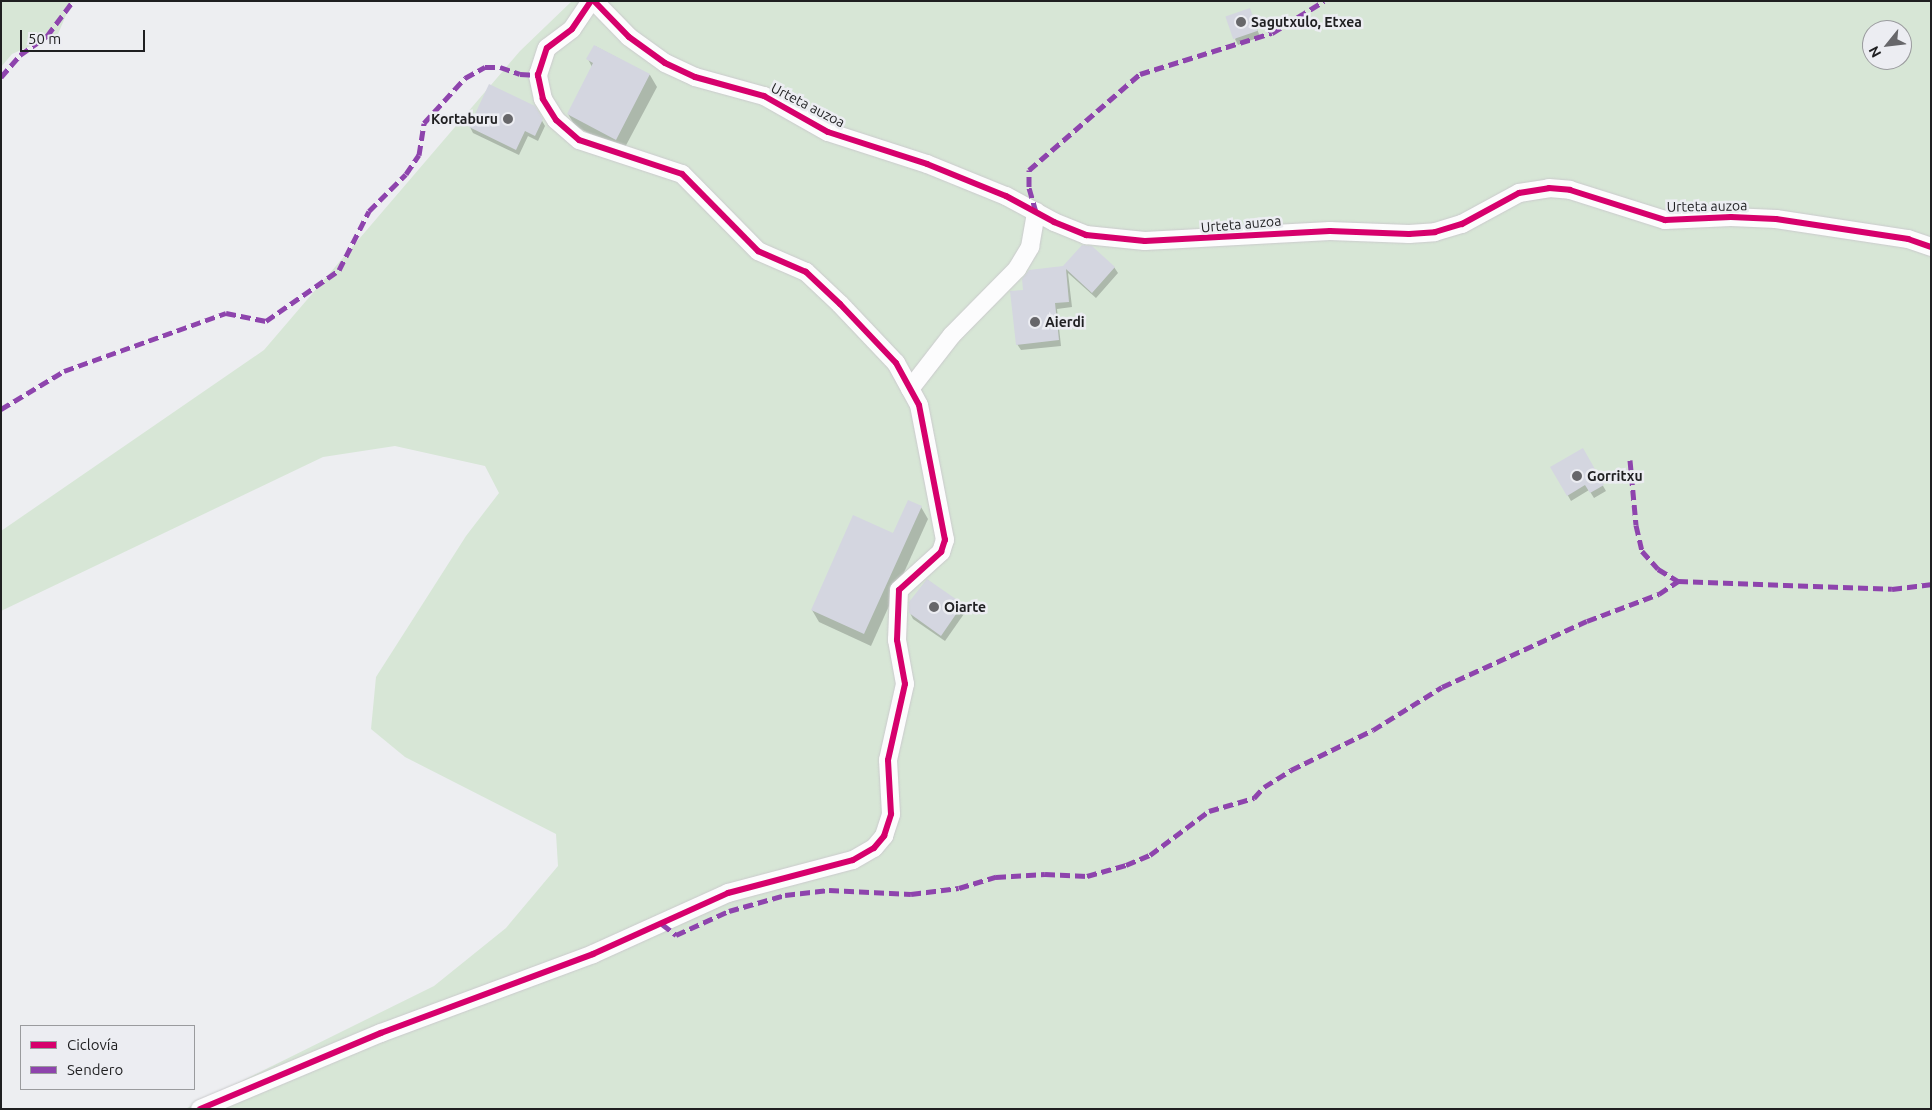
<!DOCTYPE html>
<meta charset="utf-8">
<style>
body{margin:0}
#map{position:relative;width:1932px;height:1110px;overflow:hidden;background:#edeef1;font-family:Ubuntu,sans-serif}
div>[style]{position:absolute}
.green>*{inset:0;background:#d7e6d6}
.shadow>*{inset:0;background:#0003}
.building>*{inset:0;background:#d4d6e0;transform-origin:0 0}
.roads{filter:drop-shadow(0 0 1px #cacacc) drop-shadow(0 0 1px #cacacc)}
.street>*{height:18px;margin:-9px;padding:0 9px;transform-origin:9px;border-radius:9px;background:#fcfcfd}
.quiet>*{height:5px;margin-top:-2.5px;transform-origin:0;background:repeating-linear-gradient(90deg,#8e44ad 0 10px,transparent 0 15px)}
.cycleway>*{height:6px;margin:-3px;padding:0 3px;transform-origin:3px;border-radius:3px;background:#d6006c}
.dots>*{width:14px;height:14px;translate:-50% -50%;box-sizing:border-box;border:2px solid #ecedf2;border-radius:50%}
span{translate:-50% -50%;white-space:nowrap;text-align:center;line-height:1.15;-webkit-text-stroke:5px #ecedf2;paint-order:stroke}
.poi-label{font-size:14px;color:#1f1f21;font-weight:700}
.left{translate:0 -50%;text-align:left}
.right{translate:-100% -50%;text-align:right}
.street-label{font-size:14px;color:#1f1f21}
.frame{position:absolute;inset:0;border:2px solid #1f1f21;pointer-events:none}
.legend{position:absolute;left:20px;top:1025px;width:175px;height:65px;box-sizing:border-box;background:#ecedf2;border:1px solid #9a9b9e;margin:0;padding:6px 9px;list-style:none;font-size:15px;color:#1f1f21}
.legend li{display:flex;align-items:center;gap:10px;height:25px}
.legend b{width:25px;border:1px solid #9a9b9e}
.north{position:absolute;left:1862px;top:20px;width:50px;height:50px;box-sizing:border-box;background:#ecedf2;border:1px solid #9a9b9e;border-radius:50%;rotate:241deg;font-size:14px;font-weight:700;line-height:20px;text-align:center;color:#1f1f21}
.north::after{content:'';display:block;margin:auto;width:18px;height:22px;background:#67676a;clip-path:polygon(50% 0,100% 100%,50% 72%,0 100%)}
.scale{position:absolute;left:20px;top:30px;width:125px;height:22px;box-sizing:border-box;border:2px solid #1f1f21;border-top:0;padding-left:6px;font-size:15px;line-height:18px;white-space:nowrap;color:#1f1f21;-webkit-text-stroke:4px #ecedf2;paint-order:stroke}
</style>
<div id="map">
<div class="green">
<div style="clip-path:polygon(1px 1px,72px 1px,58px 34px,12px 54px,1px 67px)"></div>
<div style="clip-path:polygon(evenodd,572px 1px,1931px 1px,1931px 1109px,185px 1109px,434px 986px,506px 928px,558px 866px,556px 834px,405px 757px,371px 729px,376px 677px,466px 536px,499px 493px,485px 466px,395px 446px,323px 457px,1px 611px,1px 531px,264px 350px,520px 51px,572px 1px,1872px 30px,1902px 30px,1902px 60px,1872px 60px,1872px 30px)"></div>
</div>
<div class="shadow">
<div style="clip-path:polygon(1252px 15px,1260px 37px,1238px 45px,1235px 39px)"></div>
<div style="clip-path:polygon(595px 46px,650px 75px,657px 87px,623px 151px,575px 126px,568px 114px,592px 67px,588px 59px)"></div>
<div style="clip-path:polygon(534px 107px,545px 126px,538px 141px,528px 136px,519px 155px,473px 133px,470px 127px)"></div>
<div style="clip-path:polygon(1114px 267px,1118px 273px,1096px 298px,1068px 273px,1072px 307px,1057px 309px,1061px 346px,1021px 350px,1017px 344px,1024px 291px,1063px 268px)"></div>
<div style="clip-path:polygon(1582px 450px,1606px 491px,1594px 498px,1589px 490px,1571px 501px,1552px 467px)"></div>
<div style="clip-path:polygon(921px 507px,928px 519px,871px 646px,819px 622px,812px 610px)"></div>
<div style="clip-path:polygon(928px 580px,966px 611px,945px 641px,913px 619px,910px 613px)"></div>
</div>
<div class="building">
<div style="left:1250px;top:8px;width:24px;height:26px;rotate:71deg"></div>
<div style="clip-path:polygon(594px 45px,650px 74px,616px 140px,567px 114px,593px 63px,586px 59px)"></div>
<div style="clip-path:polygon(489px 84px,535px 106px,543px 119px,535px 136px,525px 131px,516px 150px,469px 127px)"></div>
<div style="clip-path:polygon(1082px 245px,1092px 246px,1115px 267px,1092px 293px,1066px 269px,1069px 302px,1055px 303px,1059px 340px,1016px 345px,1010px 291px,1023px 290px,1022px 279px,1029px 270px,1063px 266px)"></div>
<div style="clip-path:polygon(1583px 448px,1604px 485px,1590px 493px,1585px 485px,1567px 496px,1550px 467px)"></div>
<div style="clip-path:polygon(908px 500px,922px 506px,864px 634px,811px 610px,853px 515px,893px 533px)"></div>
<div style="clip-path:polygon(927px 579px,963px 604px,941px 636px,909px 613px,909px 602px)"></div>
</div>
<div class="roads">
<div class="street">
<div style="left:594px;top:1px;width:50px;rotate:45.8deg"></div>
<div style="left:629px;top:37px;width:44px;rotate:35.8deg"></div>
<div style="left:665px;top:63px;width:33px;rotate:25deg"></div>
<div style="left:695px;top:77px;width:72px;rotate:15.4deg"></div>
<div style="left:764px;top:96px;width:73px;rotate:29.4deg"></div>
<div style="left:828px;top:132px;width:104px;rotate:17.9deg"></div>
<div style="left:927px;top:164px;width:85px;rotate:22.1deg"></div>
<div style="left:1006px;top:196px;width:55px;rotate:28.4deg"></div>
<div style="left:1054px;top:222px;width:35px;rotate:22deg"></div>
<div style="left:1086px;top:235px;width:59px;rotate:5.8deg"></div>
<div style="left:1145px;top:241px;width:185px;rotate:-3.1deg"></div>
<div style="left:1330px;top:231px;width:79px;rotate:2.2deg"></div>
<div style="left:1409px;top:234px;width:26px;rotate:-4deg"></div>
<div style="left:1435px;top:232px;width:28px;rotate:-17deg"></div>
<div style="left:1462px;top:224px;width:65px;rotate:-28.5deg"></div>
<div style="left:1519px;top:193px;width:30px;rotate:-9deg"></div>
<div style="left:1549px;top:188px;width:21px;rotate:5deg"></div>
<div style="left:1570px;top:190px;width:100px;rotate:17.5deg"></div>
<div style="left:1665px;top:220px;width:66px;rotate:-2.6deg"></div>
<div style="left:1731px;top:217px;width:45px;rotate:2.5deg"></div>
<div style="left:1776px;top:219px;width:134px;rotate:8.6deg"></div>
<div style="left:1908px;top:239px;width:24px;rotate:19deg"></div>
<div style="left:910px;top:389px;width:68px;rotate:-52.1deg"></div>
<div style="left:952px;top:335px;width:93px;rotate:-45.4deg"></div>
<div style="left:1017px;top:269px;width:26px;rotate:-59deg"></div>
<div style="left:1030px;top:247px;width:36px;rotate:-80deg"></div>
<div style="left:200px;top:1109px;width:196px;rotate:-22.8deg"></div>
<div style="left:381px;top:1033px;width:226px;rotate:-20.4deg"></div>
<div style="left:593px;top:954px;width:148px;rotate:-24.3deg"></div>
<div style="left:728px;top:893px;width:129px;rotate:-14.8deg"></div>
<div style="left:853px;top:860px;width:24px;rotate:-30deg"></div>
<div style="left:874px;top:848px;width:16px;rotate:-50deg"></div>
<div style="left:884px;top:836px;width:23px;rotate:-72deg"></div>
<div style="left:891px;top:814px;width:54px;rotate:-93.2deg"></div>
<div style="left:888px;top:760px;width:78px;rotate:-77.4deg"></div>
<div style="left:905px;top:684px;width:45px;rotate:-100.3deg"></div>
<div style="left:897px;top:640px;width:50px;rotate:-87.7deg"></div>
<div style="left:899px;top:590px;width:57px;rotate:-42.1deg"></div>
<div style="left:941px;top:552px;width:13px;rotate:-72deg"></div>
<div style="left:945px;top:540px;width:137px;rotate:-100.9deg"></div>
<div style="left:919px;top:405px;width:48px;rotate:-118.7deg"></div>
<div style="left:896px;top:363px;width:81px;rotate:-133.5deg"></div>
<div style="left:840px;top:304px;width:47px;rotate:-136.7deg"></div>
<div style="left:806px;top:272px;width:52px;rotate:-156.4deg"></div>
<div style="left:758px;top:251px;width:108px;rotate:-134.6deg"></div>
<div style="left:682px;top:174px;width:108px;rotate:-161.7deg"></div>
<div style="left:579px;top:140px;width:30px;rotate:-139deg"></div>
<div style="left:556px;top:120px;width:25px;rotate:-122deg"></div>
<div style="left:543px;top:99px;width:25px;rotate:-102deg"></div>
<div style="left:538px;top:75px;width:28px;rotate:-72deg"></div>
<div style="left:547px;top:48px;width:31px;rotate:-37deg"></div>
<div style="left:572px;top:29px;width:34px;rotate:-56deg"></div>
</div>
</div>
<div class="quiet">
<div style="left:1px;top:77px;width:29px;rotate:-49deg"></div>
<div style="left:20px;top:55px;width:33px;rotate:-35deg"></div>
<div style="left:47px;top:36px;width:44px;rotate:-53.4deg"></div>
<div style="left:1036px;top:212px;width:26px;rotate:-106deg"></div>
<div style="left:1029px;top:187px;width:17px;rotate:-90deg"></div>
<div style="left:1029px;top:170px;width:147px;rotate:-40.9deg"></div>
<div style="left:1140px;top:74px;width:138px;rotate:-17.3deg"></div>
<div style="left:1272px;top:33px;width:61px;rotate:-31.6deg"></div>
<div style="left:1px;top:409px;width:74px;rotate:-31.1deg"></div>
<div style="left:64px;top:371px;width:172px;rotate:-19.7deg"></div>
<div style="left:226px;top:313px;width:41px;rotate:11.3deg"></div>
<div style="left:266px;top:321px;width:89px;rotate:-34.9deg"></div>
<div style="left:339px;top:270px;width:66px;rotate:-63deg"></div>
<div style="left:369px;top:211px;width:52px;rotate:-45deg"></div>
<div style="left:406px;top:174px;width:23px;rotate:-56deg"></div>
<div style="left:419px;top:155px;width:32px;rotate:-81deg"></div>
<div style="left:424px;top:123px;width:61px;rotate:-47.7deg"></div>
<div style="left:465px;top:78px;width:23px;rotate:-29deg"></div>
<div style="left:485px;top:67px;width:15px"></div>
<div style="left:500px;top:67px;width:21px;rotate:19deg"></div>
<div style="left:520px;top:74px;width:18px;rotate:3deg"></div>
<div style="left:1630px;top:460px;width:65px;rotate:84.7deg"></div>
<div style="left:1636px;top:525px;width:27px;rotate:77deg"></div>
<div style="left:1642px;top:551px;width:24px;rotate:48deg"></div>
<div style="left:1658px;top:569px;width:23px;rotate:31deg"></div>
<div style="left:1678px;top:581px;width:214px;rotate:2.1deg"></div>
<div style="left:1892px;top:589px;width:39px;rotate:-7deg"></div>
<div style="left:662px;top:924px;width:18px;rotate:38deg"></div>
<div style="left:676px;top:935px;width:58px;rotate:-24.4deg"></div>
<div style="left:729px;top:911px;width:58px;rotate:-15.9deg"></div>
<div style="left:785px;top:895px;width:44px;rotate:-6.5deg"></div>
<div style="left:829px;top:890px;width:82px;rotate:2.8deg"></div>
<div style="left:911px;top:894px;width:48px;rotate:-7.1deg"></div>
<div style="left:959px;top:888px;width:39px;rotate:-17deg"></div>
<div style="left:996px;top:877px;width:49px;rotate:-3.5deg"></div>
<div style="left:1045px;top:874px;width:42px;rotate:2.7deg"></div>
<div style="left:1087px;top:876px;width:41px;rotate:-15.8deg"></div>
<div style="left:1126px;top:865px;width:26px;rotate:-23deg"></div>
<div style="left:1150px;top:855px;width:74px;rotate:-36.7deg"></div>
<div style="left:1209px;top:811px;width:47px;rotate:-16.1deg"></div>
<div style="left:1254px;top:798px;width:15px;rotate:-48deg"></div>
<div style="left:1264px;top:787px;width:32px;rotate:-32deg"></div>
<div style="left:1291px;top:770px;width:91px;rotate:-26deg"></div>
<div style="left:1373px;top:730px;width:81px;rotate:-31.9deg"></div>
<div style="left:1442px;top:687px;width:159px;rotate:-24.5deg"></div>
<div style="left:1587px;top:621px;width:77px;rotate:-20.6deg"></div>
<div style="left:1659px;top:594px;width:23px;rotate:-34deg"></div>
</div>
<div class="cycleway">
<div style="left:594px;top:1px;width:50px;rotate:45.8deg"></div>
<div style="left:629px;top:37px;width:44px;rotate:35.8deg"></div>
<div style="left:665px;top:63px;width:33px;rotate:25deg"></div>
<div style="left:695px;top:77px;width:72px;rotate:15.4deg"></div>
<div style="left:764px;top:96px;width:73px;rotate:29.4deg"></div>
<div style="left:828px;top:132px;width:104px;rotate:17.9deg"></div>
<div style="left:927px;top:164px;width:85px;rotate:22.1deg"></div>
<div style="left:1006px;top:196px;width:55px;rotate:28.4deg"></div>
<div style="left:1054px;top:222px;width:35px;rotate:22deg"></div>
<div style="left:1086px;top:235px;width:59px;rotate:5.8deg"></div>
<div style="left:1145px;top:241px;width:185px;rotate:-3.1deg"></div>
<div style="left:1330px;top:231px;width:79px;rotate:2.2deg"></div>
<div style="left:1409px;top:234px;width:26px;rotate:-4deg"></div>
<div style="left:1435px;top:232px;width:28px;rotate:-17deg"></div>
<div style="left:1462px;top:224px;width:65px;rotate:-28.5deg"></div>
<div style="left:1519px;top:193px;width:30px;rotate:-9deg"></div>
<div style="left:1549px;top:188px;width:21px;rotate:5deg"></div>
<div style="left:1570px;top:190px;width:100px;rotate:17.5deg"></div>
<div style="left:1665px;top:220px;width:66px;rotate:-2.6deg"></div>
<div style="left:1731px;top:217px;width:45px;rotate:2.5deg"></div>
<div style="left:1776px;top:219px;width:134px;rotate:8.6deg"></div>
<div style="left:1908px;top:239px;width:24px;rotate:19deg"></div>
<div style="left:200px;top:1109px;width:196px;rotate:-22.8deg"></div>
<div style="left:381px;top:1033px;width:226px;rotate:-20.4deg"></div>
<div style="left:593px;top:954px;width:148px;rotate:-24.3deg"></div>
<div style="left:728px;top:893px;width:129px;rotate:-14.8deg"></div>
<div style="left:853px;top:860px;width:24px;rotate:-30deg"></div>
<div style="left:874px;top:848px;width:16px;rotate:-50deg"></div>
<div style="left:884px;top:836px;width:23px;rotate:-72deg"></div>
<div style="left:891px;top:814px;width:54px;rotate:-93.2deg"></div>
<div style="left:888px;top:760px;width:78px;rotate:-77.4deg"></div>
<div style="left:905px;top:684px;width:45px;rotate:-100.3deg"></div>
<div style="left:897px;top:640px;width:50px;rotate:-87.7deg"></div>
<div style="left:899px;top:590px;width:57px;rotate:-42.1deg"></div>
<div style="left:941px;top:552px;width:13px;rotate:-72deg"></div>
<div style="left:945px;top:540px;width:137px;rotate:-100.9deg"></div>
<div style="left:919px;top:405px;width:48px;rotate:-118.7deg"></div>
<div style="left:896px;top:363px;width:81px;rotate:-133.5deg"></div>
<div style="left:840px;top:304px;width:47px;rotate:-136.7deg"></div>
<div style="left:806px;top:272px;width:52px;rotate:-156.4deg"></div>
<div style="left:758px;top:251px;width:108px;rotate:-134.6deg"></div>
<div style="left:682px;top:174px;width:108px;rotate:-161.7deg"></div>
<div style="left:579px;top:140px;width:30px;rotate:-139deg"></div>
<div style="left:556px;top:120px;width:25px;rotate:-122deg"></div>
<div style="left:543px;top:99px;width:25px;rotate:-102deg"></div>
<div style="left:538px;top:75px;width:28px;rotate:-72deg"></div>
<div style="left:547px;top:48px;width:31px;rotate:-37deg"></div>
<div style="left:572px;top:29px;width:34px;rotate:-56deg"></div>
</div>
<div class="dots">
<div style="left:1241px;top:22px;background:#67676a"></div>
<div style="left:508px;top:119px;background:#67676a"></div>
<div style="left:1035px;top:322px;background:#67676a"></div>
<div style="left:1577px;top:476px;background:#67676a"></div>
<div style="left:934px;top:607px;background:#67676a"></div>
</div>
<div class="poi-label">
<span class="left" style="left:1251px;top:22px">Sagutxulo, Etxea</span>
<span class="right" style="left:498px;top:119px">Kortaburu</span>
<span class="left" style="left:1045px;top:322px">Aierdi</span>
<span class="left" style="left:1587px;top:476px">Gorritxu</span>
<span class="left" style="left:944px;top:607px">Oiarte</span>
</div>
<div class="street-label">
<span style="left:808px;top:105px;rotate:27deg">Urteta auzoa</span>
<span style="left:1707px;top:206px;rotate:-1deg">Urteta auzoa</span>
<span style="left:1241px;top:224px;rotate:-5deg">Urteta auzoa</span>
</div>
<div class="frame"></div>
<ul class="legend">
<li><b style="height:6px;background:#d6006c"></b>Ciclovía</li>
<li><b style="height:6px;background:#8e44ad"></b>Sendero</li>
</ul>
<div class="north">N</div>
<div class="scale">50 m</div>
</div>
